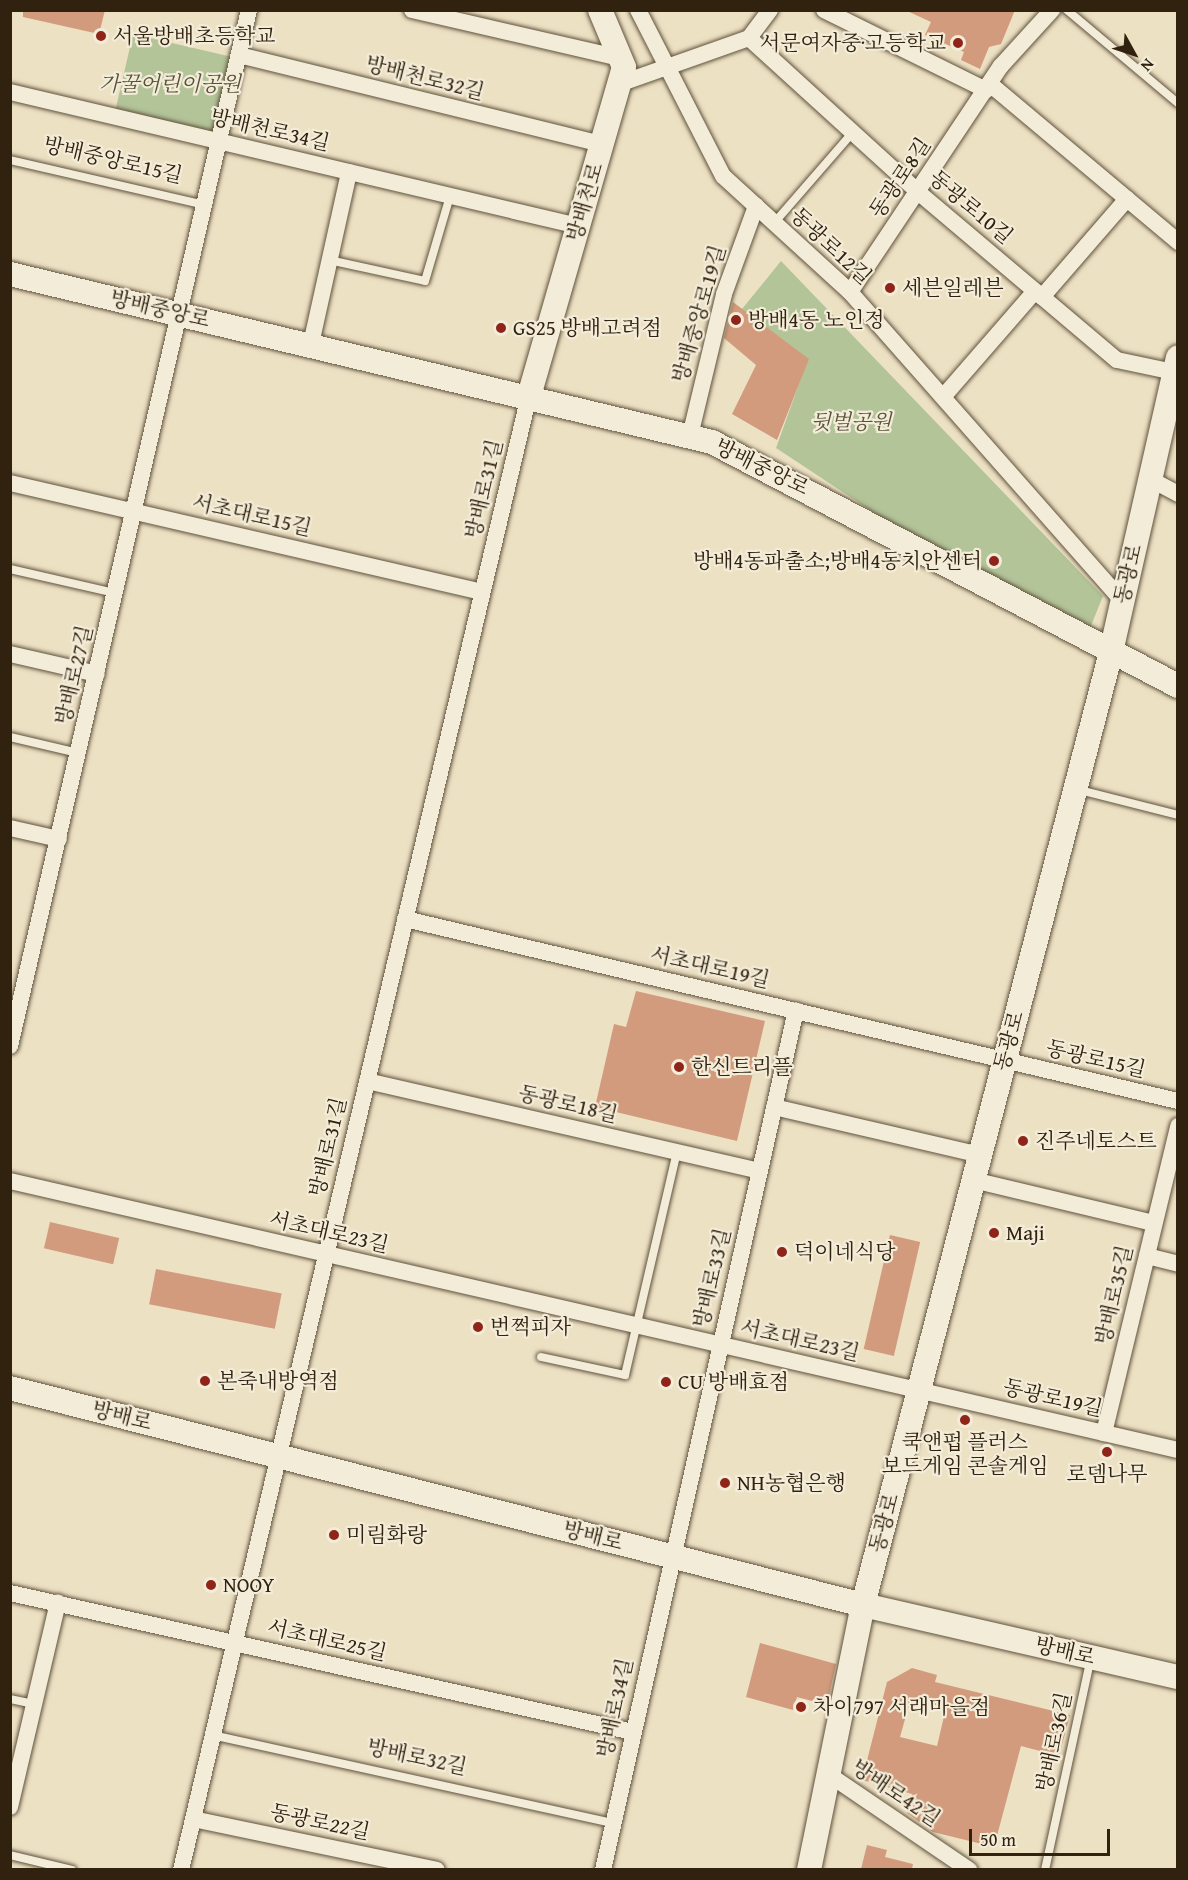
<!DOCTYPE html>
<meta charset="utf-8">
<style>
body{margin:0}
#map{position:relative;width:1188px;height:1880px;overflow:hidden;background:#ede1c4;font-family:"Gentium Book Plus","Noto Serif KR",serif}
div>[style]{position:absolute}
.green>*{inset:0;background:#b3c499;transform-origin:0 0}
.building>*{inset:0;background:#d29b7d;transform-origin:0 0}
.roads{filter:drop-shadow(0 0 2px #60523c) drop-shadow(0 0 2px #60523c)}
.lane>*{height:8px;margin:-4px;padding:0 4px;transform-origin:4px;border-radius:4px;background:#f3ecd9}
.street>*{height:16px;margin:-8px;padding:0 8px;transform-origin:8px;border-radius:8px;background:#f3ecd9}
.secondary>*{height:24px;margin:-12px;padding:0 12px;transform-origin:12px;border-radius:12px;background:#f3ecd9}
.dots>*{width:16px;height:16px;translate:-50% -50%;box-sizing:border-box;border:3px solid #f3ecd9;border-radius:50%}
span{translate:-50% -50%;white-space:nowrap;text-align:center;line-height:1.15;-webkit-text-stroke:4.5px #f3ecd9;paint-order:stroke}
.poi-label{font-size:21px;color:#31220f}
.left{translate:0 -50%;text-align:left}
.right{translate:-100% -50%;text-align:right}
.street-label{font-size:21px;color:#31220f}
.park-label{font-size:21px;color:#585338;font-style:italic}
.frame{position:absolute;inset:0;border:12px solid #31220f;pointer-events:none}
.north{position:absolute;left:1104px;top:24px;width:60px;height:60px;-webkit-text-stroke:4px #f3ecd9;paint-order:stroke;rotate:130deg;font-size:16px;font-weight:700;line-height:24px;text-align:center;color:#31220f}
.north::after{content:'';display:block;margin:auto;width:21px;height:27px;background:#31220f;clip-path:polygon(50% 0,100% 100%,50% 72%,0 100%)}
.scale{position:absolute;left:969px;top:1829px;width:141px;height:27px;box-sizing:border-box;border:3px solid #31220f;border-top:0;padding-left:8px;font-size:18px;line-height:21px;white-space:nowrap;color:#31220f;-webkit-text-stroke:4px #f3ecd9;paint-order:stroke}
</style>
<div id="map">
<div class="green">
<div style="left:133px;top:34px;width:103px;height:81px;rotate:13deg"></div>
<div style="clip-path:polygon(781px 261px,1103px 596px,1086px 638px,958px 568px,776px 448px,808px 359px,742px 309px)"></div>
</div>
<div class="building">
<div style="clip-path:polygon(23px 10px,105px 10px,99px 34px,23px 17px)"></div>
<div style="clip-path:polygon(905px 10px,1015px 10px,1001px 44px,989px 47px,980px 69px,961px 60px,964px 52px,925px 35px,931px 22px)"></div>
<div style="clip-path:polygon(733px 302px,809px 359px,777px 440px,732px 414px,756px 365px,724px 338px)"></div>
<div style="clip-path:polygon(636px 991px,765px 1021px,737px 1141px,595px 1107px,614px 1024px,626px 1027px)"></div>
<div style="left:50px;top:1222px;width:71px;height:27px;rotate:13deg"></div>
<div style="left:890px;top:1235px;width:31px;height:117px;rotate:13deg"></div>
<div style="left:156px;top:1269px;width:128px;height:36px;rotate:11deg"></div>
<div style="clip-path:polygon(760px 1643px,836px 1664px,827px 1705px,797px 1697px,793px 1710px,746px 1697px)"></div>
<div style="clip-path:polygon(evenodd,912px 1668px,937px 1675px,935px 1682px,1070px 1715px,1059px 1756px,1021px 1746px,994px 1847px,933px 1832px,907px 1813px,912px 1794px,862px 1780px,887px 1682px,912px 1668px,911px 1698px,946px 1708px,937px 1746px,900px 1737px,911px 1698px)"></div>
<div style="clip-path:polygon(867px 1845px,887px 1850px,885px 1857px,913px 1864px,912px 1869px,861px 1869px)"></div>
</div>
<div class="roads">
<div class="lane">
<div style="left:1067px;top:10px;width:145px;rotate:40deg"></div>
<div style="left:10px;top:160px;width:200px;rotate:13deg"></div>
<div style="left:774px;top:223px;width:121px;rotate:-49deg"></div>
<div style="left:329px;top:260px;width:98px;rotate:12.3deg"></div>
<div style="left:425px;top:281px;width:89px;rotate:-73.6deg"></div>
<div style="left:10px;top:569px;width:108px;rotate:12.9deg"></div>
<div style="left:10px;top:737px;width:70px;rotate:13.2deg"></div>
<div style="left:1076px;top:789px;width:105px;rotate:14.3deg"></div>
<div style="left:541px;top:1357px;width:86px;rotate:12.1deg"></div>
<div style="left:625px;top:1375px;width:229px;rotate:-76.9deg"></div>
<div style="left:10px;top:1699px;width:25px;rotate:12deg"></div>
<div style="left:212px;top:1735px;width:411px;rotate:12.4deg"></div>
<div style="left:10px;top:1855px;width:64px;rotate:13.6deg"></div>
<div style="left:1045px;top:1870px;width:217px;rotate:-77.8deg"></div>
</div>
<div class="street">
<div style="left:412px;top:10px;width:213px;rotate:13deg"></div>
<div style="left:638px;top:10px;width:186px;rotate:62.9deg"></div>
<div style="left:723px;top:176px;width:172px;rotate:42.4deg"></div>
<div style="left:850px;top:292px;width:411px;rotate:48.6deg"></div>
<div style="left:824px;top:10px;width:181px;rotate:26.3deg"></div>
<div style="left:749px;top:38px;width:229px;rotate:42.3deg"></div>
<div style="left:918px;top:192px;width:260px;rotate:40.2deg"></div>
<div style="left:1117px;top:360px;width:58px;rotate:11.9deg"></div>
<div style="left:239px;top:55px;width:373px;rotate:13.8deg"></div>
<div style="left:619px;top:84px;width:138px;rotate:-19.5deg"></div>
<div style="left:749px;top:38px;width:35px;rotate:-53deg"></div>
<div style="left:990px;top:84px;width:246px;rotate:40deg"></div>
<div style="left:10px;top:92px;width:584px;rotate:13.27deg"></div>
<div style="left:850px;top:292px;width:272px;rotate:-56.3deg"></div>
<div style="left:1001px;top:66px;width:76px;rotate:-47.7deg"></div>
<div style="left:1042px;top:297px;width:130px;rotate:-49.1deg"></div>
<div style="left:311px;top:344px;width:176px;rotate:-77.5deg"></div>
<div style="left:943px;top:397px;width:140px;rotate:-49deg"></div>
<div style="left:690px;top:436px;width:146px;rotate:-76.5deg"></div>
<div style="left:724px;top:294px;width:94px;rotate:-70deg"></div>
<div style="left:1150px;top:479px;width:32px;rotate:28deg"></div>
<div style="left:10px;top:483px;width:484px;rotate:13deg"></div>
<div style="left:10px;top:654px;width:89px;rotate:12.9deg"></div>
<div style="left:10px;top:828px;width:50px;rotate:12.7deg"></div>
<div style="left:405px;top:919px;width:794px;rotate:13.25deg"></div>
<div style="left:10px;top:1046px;width:1063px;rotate:-77.01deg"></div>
<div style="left:367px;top:1081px;width:402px;rotate:12.9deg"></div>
<div style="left:774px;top:1107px;width:212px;rotate:13.1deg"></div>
<div style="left:973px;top:1180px;width:186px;rotate:13.4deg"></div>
<div style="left:10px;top:1181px;width:1199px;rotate:12.97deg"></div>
<div style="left:1147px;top:1256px;width:32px;rotate:14deg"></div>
<div style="left:1104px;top:1433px;width:316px;rotate:-76.4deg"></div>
<div style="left:10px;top:1593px;width:638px;rotate:12.58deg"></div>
<div style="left:828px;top:1774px;width:171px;rotate:34.2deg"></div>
<div style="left:10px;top:1807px;width:210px;rotate:-76.8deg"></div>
<div style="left:193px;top:1819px;width:249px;rotate:11.8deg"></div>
<div style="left:181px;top:1870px;width:1515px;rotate:-76.72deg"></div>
<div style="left:603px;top:1870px;width:881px;rotate:-77.35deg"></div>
</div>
<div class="secondary">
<div style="left:10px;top:274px;width:722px;rotate:13.46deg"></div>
<div style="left:712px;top:442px;width:526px;rotate:27.64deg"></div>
<div style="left:529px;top:396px;width:342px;rotate:-73.9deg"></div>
<div style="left:624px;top:67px;width:62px;rotate:-112.8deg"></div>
<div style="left:10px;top:1388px;width:880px;rotate:14.27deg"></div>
<div style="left:863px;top:1605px;width:323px;rotate:12.9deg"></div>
<div style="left:809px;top:1870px;width:270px;rotate:-78.5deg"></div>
<div style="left:863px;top:1605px;width:985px;rotate:-75.41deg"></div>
<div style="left:1111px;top:652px;width:302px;rotate:-77.2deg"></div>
</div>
</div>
<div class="dots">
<div style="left:101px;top:36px;background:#8f2418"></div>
<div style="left:958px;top:43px;background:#8f2418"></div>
<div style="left:890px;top:288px;background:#8f2418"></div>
<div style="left:736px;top:320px;background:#8f2418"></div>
<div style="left:501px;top:328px;background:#8f2418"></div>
<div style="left:994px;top:561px;background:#8f2418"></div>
<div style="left:679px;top:1067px;background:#8f2418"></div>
<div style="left:1023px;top:1141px;background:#8f2418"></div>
<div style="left:994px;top:1233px;background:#8f2418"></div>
<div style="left:782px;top:1252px;background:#8f2418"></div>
<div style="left:478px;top:1327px;background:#8f2418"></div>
<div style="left:205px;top:1381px;background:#8f2418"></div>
<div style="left:666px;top:1382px;background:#8f2418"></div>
<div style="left:965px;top:1420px;background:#8f2418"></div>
<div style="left:1107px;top:1452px;background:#8f2418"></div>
<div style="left:725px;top:1483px;background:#8f2418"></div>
<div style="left:334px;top:1535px;background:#8f2418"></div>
<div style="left:211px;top:1585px;background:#8f2418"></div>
<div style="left:801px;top:1707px;background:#8f2418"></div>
</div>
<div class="poi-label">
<span class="left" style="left:113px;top:36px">서울방배초등학교</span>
<span class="right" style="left:946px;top:43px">서문여자중·고등학교</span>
<span class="left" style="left:902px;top:288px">세븐일레븐</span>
<span class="left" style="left:748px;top:320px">방배4동 노인정</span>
<span class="left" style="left:513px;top:328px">GS25 방배고려점</span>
<span class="right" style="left:982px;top:561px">방배4동파출소;방배4동치안센터</span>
<span class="left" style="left:691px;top:1067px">한신트리플</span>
<span class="left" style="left:1035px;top:1141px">진주네토스트</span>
<span class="left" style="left:1006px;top:1233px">Maji</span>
<span class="left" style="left:794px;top:1252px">덕이네식당</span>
<span class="left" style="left:490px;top:1327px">번쩍피자</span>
<span class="left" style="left:217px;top:1381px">본죽내방역점</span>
<span class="left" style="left:678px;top:1382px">CU 방배효점</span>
<span style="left:965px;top:1454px">쿡앤펍 플러스<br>보드게임 콘솔게임</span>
<span style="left:1107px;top:1474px">로뎀나무</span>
<span class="left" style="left:737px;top:1483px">NH농협은행</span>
<span class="left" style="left:346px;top:1535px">미림화랑</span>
<span class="left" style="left:223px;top:1585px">NOOY</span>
<span class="left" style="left:813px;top:1707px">차이797 서래마을점</span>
</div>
<div class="street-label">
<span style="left:425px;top:78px;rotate:14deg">방배천로32길</span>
<span style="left:270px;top:130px;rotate:13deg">방배천로34길</span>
<span style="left:113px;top:160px;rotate:13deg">방배중앙로15길</span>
<span style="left:900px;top:178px;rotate:-56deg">동광로8길</span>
<span style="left:585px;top:202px;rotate:-74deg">방배천로</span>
<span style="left:971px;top:207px;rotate:40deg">동광로10길</span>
<span style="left:831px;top:246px;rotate:43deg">동광로12길</span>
<span style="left:160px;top:309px;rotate:13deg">방배중앙로</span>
<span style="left:699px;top:314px;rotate:-74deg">방배중앙로19길</span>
<span style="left:762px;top:467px;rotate:26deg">방배중앙로</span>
<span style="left:484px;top:489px;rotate:-77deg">방배로31길</span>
<span style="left:252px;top:515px;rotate:13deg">서초대로15길</span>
<span style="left:1128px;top:574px;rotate:-77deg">동광로</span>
<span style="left:74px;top:675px;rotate:-77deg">방배로27길</span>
<span style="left:710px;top:967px;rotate:13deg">서초대로19길</span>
<span style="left:1009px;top:1041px;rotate:-75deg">동광로</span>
<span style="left:1096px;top:1059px;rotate:13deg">동광로15길</span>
<span style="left:568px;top:1104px;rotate:13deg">동광로18길</span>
<span style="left:328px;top:1147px;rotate:-77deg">방배로31길</span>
<span style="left:329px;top:1232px;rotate:13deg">서초대로23길</span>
<span style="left:712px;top:1278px;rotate:-77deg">방배로33길</span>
<span style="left:1114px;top:1295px;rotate:-77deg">방배로35길</span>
<span style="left:800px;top:1340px;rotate:13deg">서초대로23길</span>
<span style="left:1053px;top:1398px;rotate:13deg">동광로19길</span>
<span style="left:122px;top:1416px;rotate:14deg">방배로</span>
<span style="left:884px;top:1523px;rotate:-75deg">동광로</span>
<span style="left:593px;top:1536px;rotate:14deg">방배로</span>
<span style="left:327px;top:1640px;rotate:13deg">서초대로25길</span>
<span style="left:1065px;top:1651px;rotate:13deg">방배로</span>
<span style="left:615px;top:1708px;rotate:-78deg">방배로34길</span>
<span style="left:1054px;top:1742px;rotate:-78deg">방배로36길</span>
<span style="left:417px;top:1757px;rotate:12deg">방배로32길</span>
<span style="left:896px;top:1793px;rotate:34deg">방배로42길</span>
<span style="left:320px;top:1822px;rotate:12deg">동광로22길</span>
</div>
<div class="park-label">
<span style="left:170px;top:84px">가꿀어린이공원</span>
<span style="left:851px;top:422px">뒷벌공원</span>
</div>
<div class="frame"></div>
<div class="north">N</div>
<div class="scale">50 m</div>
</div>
